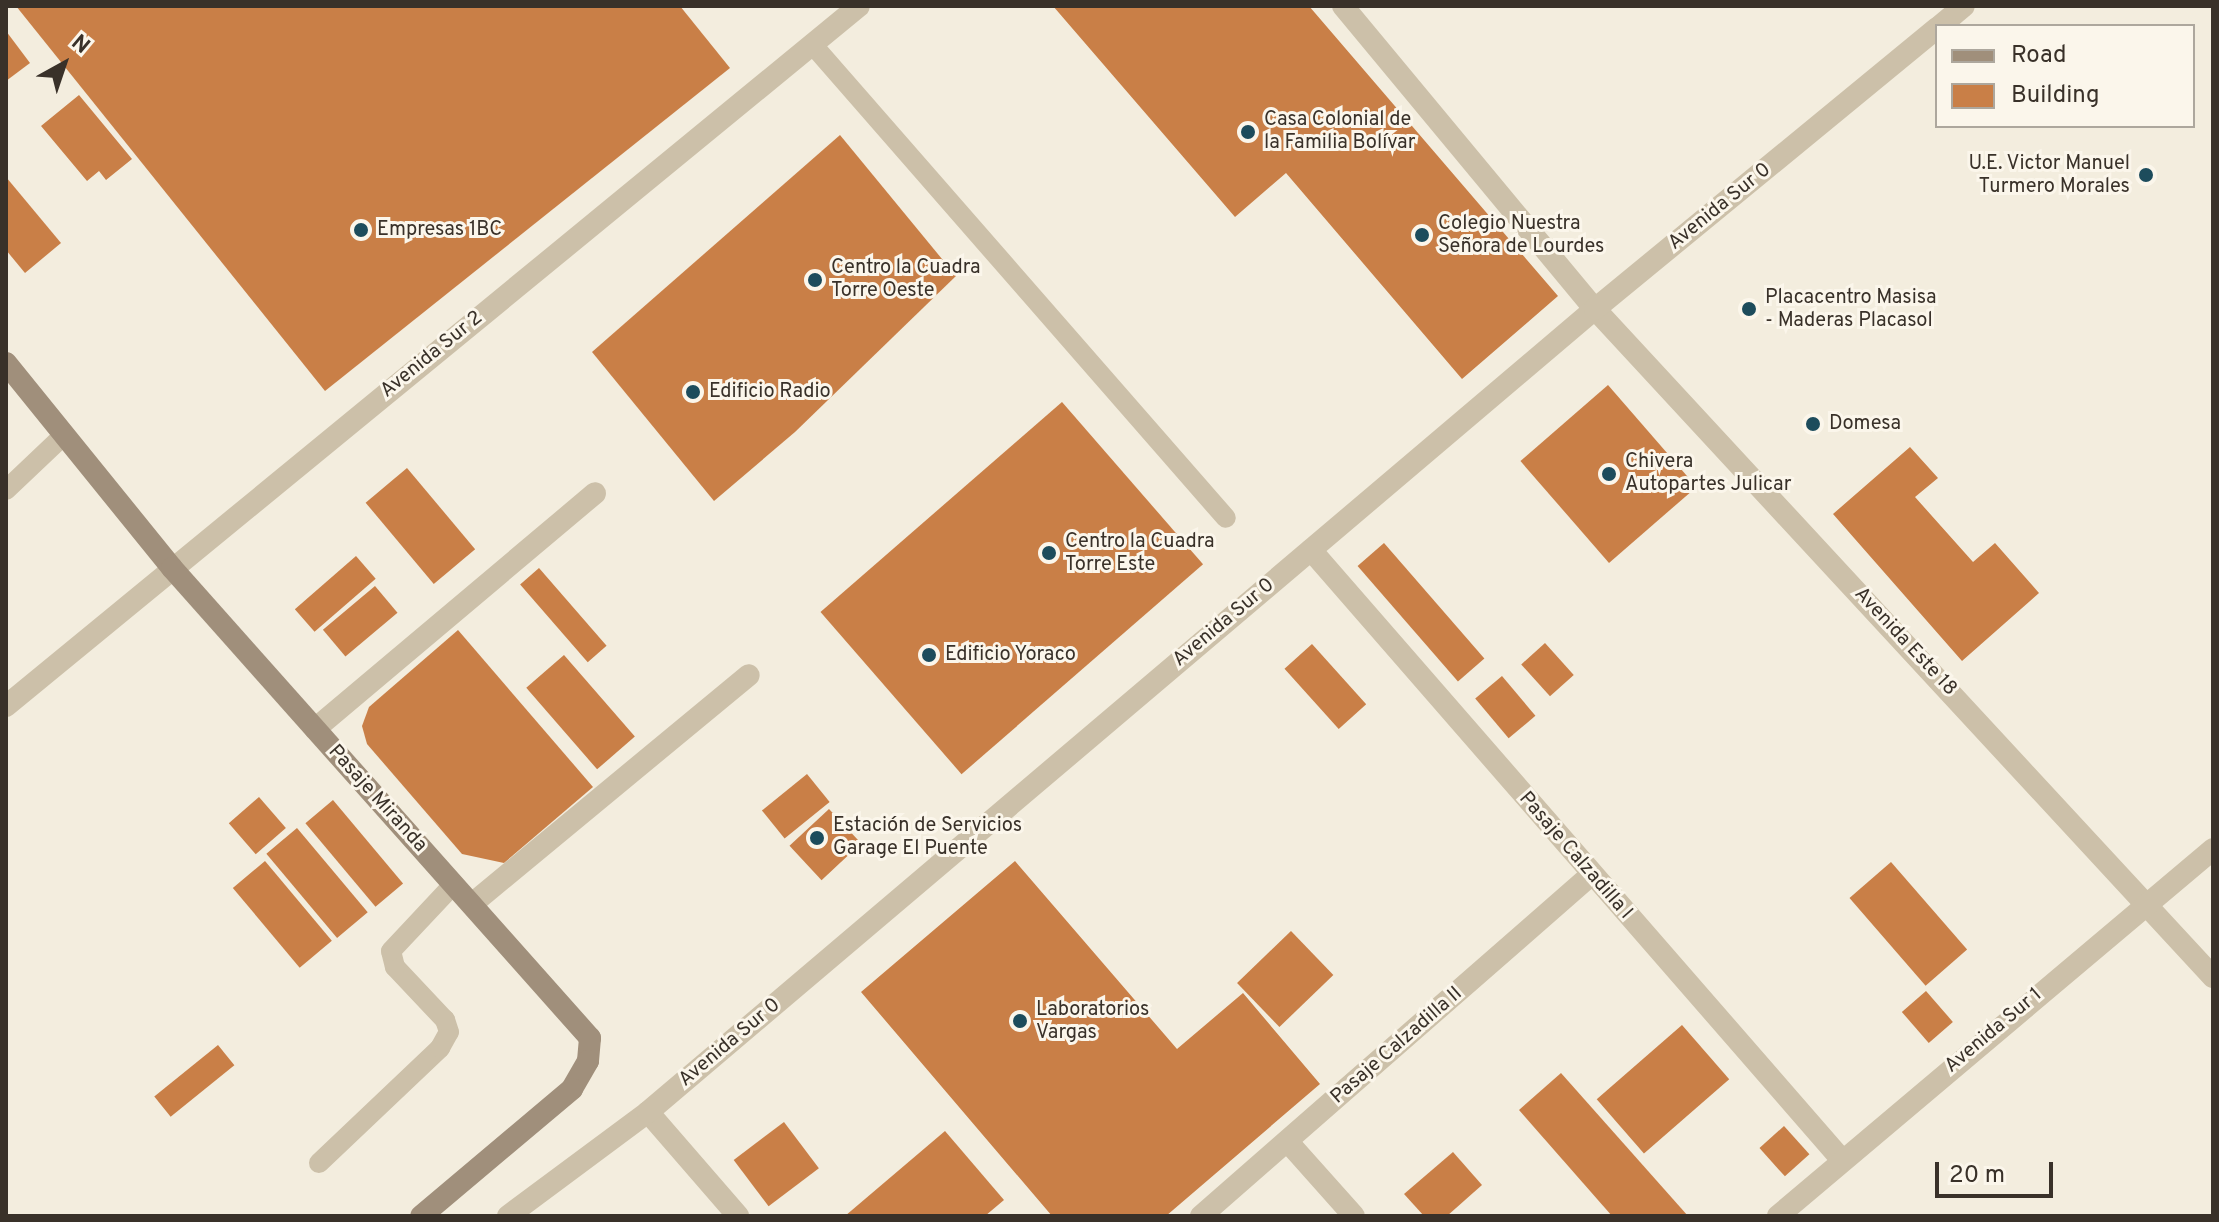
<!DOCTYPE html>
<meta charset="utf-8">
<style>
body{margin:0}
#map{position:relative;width:2219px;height:1222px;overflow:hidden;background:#f3edde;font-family:Overpass,sans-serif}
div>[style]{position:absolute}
.building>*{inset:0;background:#c97f47;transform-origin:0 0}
.service>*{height:20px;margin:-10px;padding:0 10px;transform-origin:10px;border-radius:10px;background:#ccc0a9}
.minor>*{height:22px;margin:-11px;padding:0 11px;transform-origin:11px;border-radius:11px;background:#ccc0a9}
.secondary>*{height:22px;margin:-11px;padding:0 11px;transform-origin:11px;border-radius:11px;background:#a08f7b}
.dots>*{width:22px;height:22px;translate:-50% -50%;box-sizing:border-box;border:4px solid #fbf6eb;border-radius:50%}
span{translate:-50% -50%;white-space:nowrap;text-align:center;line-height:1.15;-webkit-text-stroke:6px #fbf6eb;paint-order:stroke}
.poi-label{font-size:20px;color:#393129}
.left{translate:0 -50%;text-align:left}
.right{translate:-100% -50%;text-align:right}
.street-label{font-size:20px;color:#393129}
.frame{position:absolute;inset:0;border:8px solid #393129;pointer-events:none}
.legend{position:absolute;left:1935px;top:24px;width:260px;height:104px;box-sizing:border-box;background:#fbf6eb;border:2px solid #ada79d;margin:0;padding:10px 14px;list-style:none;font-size:24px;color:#393129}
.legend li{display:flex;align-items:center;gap:16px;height:40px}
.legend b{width:40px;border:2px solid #ada79d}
.north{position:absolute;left:24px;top:24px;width:80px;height:80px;-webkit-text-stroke:6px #fbf6eb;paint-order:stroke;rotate:40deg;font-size:22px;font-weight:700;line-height:32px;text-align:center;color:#393129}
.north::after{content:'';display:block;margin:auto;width:28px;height:36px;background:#393129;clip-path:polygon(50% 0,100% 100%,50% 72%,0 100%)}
.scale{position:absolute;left:1935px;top:1162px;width:118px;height:36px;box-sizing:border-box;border:4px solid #393129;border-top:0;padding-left:10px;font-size:24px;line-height:28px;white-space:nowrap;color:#393129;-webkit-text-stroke:6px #fbf6eb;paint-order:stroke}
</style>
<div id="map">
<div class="building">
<div style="clip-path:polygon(16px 6px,680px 6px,730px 68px,325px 391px)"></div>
<div style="clip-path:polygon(1053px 6px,1309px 6px,1558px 296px,1462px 379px,1286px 173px,1235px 217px)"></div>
<div style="clip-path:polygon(6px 31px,30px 63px,6px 81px)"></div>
<div style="clip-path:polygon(79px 95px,132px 159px,106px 180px,99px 171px,87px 181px,41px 126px)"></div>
<div style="clip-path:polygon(840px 135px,956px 276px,795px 432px,714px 501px,592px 352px)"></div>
<div style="clip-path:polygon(6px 177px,61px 243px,25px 273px,6px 250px)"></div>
<div style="left:1608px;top:385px;width:135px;height:116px;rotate:49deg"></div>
<div style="left:1062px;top:402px;width:215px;height:320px;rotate:49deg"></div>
<div style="clip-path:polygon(1910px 447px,1938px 478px,1915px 497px,1973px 562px,1995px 543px,2039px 593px,1962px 661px,1833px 514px)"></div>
<div style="left:407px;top:468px;width:106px;height:54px;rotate:50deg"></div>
<div style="left:1384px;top:543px;width:153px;height:35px;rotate:49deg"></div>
<div style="left:356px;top:556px;width:30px;height:81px;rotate:49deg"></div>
<div style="left:539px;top:568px;width:103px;height:25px;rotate:49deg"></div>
<div style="left:375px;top:586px;width:35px;height:68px;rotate:50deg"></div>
<div style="clip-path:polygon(458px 630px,593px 787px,504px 863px,462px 854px,367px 744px,362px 726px,369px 707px)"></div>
<div style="left:1545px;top:643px;width:43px;height:32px;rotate:48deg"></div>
<div style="left:1312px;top:644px;width:81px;height:37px;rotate:48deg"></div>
<div style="left:564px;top:655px;width:108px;height:50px;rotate:49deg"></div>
<div style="left:1502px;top:676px;width:52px;height:35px;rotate:50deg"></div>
<div style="left:807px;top:774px;width:36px;height:58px;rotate:51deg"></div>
<div style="left:259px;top:797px;width:41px;height:40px;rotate:49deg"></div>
<div style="left:333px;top:800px;width:109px;height:36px;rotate:50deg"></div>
<div style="left:829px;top:809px;width:47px;height:54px;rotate:47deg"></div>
<div style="left:297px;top:828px;width:110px;height:40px;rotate:50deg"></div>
<div style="left:265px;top:861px;width:104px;height:42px;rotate:50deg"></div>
<div style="clip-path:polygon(1015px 861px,1177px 1049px,1243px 993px,1320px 1084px,1166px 1216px,1052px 1216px,861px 992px)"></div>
<div style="left:1891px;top:862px;width:116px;height:55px;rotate:49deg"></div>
<div style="left:1291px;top:931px;width:61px;height:75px;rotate:46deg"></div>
<div style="left:1926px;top:991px;width:41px;height:32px;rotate:49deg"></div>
<div style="left:1682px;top:1025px;width:72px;height:113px;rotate:49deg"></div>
<div style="left:218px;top:1045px;width:26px;height:82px;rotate:51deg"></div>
<div style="clip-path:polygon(1561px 1073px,1688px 1216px,1612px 1216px,1519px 1110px)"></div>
<div style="left:784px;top:1122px;width:58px;height:63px;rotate:53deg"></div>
<div style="left:1784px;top:1126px;width:38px;height:33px;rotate:48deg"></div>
<div style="clip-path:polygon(945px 1131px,1004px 1200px,985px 1216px,845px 1216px)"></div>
<div style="clip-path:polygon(1453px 1152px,1482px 1185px,1447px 1216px,1424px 1216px,1404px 1194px)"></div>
</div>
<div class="service">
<div style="left:812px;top:44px;width:629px;rotate:48.87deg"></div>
<div style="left:6px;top:490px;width:80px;rotate:-43.5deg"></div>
<div style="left:319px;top:1163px;width:167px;rotate:-43.5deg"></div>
<div style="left:440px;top:1048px;width:18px;rotate:-61deg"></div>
<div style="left:449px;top:1032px;width:13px;rotate:-108deg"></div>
<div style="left:445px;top:1020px;width:73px;rotate:-133.3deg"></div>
<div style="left:395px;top:967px;width:16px;rotate:-104deg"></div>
<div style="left:391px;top:951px;width:92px;rotate:-46.8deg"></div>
</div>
<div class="minor">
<div style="left:1343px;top:6px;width:394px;rotate:50.3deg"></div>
<div style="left:1595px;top:309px;width:910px;rotate:47.23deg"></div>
<div style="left:1940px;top:26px;width:31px;rotate:-40deg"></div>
<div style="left:1311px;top:550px;width:809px;rotate:48.96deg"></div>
<div style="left:6px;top:706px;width:1103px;rotate:-39.37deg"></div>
<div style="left:315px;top:729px;width:366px;rotate:-40.1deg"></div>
<div style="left:472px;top:904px;width:359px;rotate:-39.6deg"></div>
<div style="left:648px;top:1112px;width:138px;rotate:49.1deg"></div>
<div style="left:1288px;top:1142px;width:99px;rotate:48.3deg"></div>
<div style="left:508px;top:1216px;width:174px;rotate:-36.6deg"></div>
<div style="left:648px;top:1112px;width:1242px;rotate:-40.3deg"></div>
<div style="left:1595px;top:309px;width:443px;rotate:-39.4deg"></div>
<div style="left:1201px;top:1216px;width:518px;rotate:-41.17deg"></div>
<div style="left:1778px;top:1216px;width:569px;rotate:-40.15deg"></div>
</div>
<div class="secondary">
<div style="left:6px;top:363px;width:264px;rotate:51deg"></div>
<div style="left:172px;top:568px;width:629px;rotate:48.35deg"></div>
<div style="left:590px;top:1038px;width:23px;rotate:95deg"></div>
<div style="left:588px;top:1061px;width:32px;rotate:120deg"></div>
<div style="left:572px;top:1089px;width:197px;rotate:139.9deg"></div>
</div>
<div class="dots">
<div style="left:1248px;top:132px;background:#1d4c5c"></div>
<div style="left:2146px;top:175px;background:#1d4c5c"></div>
<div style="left:361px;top:230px;background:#1d4c5c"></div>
<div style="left:1422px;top:235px;background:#1d4c5c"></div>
<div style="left:815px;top:280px;background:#1d4c5c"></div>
<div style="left:1749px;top:309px;background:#1d4c5c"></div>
<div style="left:693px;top:392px;background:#1d4c5c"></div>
<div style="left:1813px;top:424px;background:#1d4c5c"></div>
<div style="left:1609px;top:474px;background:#1d4c5c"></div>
<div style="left:1049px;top:553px;background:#1d4c5c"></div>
<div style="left:929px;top:655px;background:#1d4c5c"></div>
<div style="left:817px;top:838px;background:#1d4c5c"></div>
<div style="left:1020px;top:1021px;background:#1d4c5c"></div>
</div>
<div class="poi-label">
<span class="left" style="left:1264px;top:132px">Casa Colonial de<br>la Familia Bolívar</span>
<span class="right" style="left:2130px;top:176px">U.E. Victor Manuel<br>Turmero Morales</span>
<span class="left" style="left:1438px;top:236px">Colegio Nuestra<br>Señora de Lourdes</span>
<span class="left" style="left:377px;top:230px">Empresas 1BC</span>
<span class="left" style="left:831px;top:280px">Centro la Cuadra<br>Torre Oeste</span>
<span class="left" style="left:1765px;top:310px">Placacentro Masisa<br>- Maderas Placasol</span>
<span class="left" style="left:709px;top:392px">Edificio Radio</span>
<span class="left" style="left:1829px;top:424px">Domesa</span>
<span class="left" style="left:1625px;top:474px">Chivera<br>Autopartes Julicar</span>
<span class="left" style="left:1065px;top:554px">Centro la Cuadra<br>Torre Este</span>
<span class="left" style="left:945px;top:655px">Edificio Yoraco</span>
<span class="left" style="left:833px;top:838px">Estación de Servicios<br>Garage El Puente</span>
<span class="left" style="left:1036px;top:1022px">Laboratorios<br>Vargas</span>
</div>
<div class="street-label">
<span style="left:1720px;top:207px;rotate:-39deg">Avenida Sur 0</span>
<span style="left:432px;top:355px;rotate:-39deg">Avenida Sur 2</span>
<span style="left:1224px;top:623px;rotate:-40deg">Avenida Sur 0</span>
<span style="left:1905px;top:642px;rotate:47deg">Avenida Este 18</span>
<span style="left:377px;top:799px;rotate:48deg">Pasaje Miranda</span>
<span style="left:1575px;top:856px;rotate:49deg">Pasaje Calzadilla I</span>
<span style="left:1994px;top:1031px;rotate:-40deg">Avenida Sur 1</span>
<span style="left:730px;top:1043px;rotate:-40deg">Avenida Sur 0</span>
<span style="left:1397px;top:1046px;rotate:-41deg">Pasaje Calzadilla II</span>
</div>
<div class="frame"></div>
<ul class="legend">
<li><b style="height:10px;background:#a08f7b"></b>Road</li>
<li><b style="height:22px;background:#c97f47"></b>Building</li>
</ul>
<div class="north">N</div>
<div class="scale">20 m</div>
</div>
